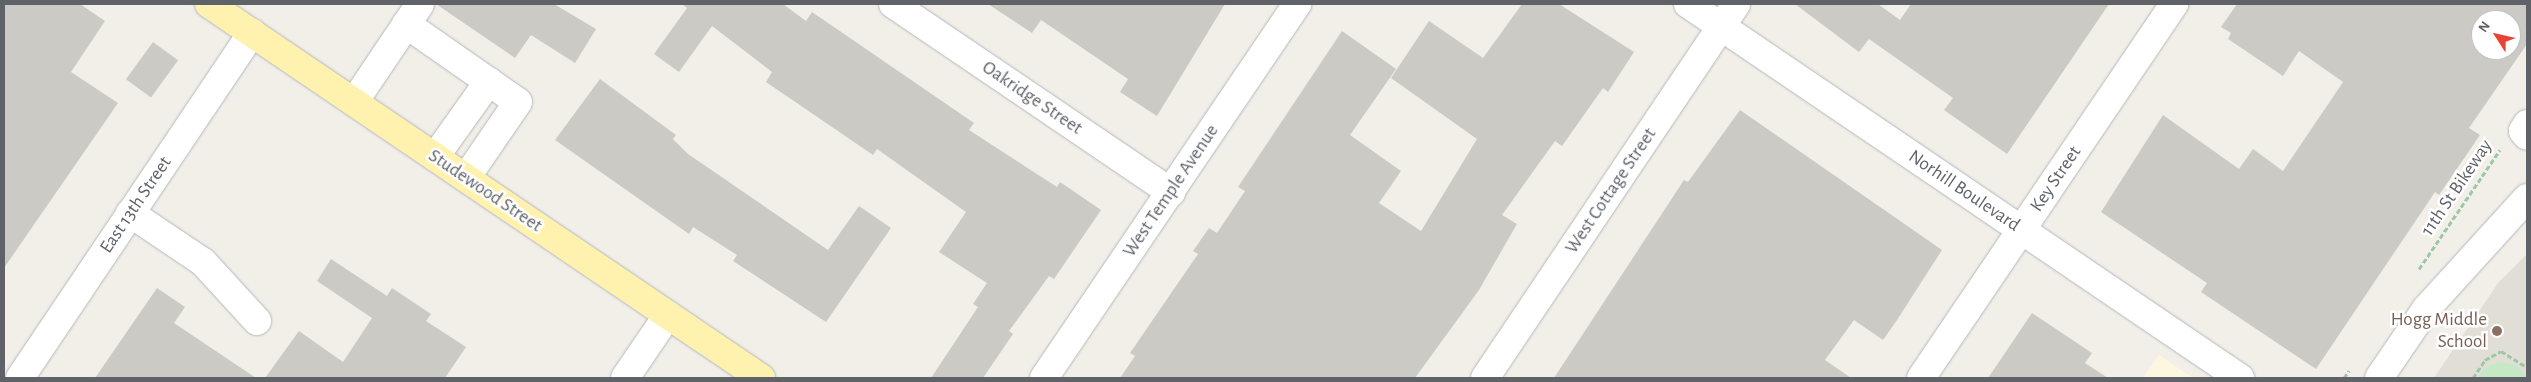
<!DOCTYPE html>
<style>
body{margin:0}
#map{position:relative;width:2531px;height:382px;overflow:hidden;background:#f1efe8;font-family:"Alegreya Sans",sans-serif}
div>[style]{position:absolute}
.commercial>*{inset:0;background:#fef7e0}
.education>*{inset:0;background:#e1ded6}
.green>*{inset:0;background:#c5e8c5}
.building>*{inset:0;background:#cccac5;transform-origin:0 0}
.path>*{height:3px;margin-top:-1.5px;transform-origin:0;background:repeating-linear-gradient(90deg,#9cc7a9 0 5px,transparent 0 7.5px)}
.roads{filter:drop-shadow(0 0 1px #b5b8bc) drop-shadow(0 0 1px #b5b8bc)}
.minor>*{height:28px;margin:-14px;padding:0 14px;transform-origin:14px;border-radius:14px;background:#fff}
.major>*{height:28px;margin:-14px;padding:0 14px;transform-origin:14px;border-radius:14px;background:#fff2af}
.dots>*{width:14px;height:14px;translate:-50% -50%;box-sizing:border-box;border:2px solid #fff;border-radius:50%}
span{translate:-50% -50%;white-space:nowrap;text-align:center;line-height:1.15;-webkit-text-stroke:5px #fff;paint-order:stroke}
.street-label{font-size:19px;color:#5f6368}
.education-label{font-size:19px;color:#785e54}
.right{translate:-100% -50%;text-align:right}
.frame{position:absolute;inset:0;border:5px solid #5f6368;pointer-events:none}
.north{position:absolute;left:2471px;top:10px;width:50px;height:50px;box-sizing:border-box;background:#fff;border:1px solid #bfc1c3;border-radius:50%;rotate:305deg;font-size:14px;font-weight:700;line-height:20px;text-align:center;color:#5f6368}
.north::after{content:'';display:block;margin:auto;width:18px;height:22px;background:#ea4335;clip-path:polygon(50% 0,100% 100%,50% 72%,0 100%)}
</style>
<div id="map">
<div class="commercial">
<div style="clip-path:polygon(2159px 355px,2193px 378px,2143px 378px)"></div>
</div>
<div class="education">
<div style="clip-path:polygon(2527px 254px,2527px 378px,2434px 378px,2498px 283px)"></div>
</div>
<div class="green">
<div style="clip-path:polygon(2500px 362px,2516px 365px,2527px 378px,2478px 378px,2486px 367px)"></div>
</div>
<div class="building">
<div style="clip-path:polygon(4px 4px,80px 4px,105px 21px,71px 72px,118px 103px,4px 268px)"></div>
<div style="clip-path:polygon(436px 4px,554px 4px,596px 29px,575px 63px,531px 35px,515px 58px)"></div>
<div style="clip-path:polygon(682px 4px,783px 4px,806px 21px,812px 12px,974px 123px,969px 130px,1057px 187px,1060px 182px,1101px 210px,1054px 279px,1049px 276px,1009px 331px,1013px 334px,983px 378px,931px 378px,978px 307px,973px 304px,987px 283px,939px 252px,966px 212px,877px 149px,873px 155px,766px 82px,772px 72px,712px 26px,679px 72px,654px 54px,687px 8px)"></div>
<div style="clip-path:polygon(988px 4px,1225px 4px,1157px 116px,1120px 92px,1128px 79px,1041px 20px,1032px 33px)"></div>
<div style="clip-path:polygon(1522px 4px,1559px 4px,1634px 52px,1608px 92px,1603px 88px,1562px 146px,1555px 141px,1502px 215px,1517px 224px,1479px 290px,1415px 378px,1120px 378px,1135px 356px,1130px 353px,1198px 254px,1193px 251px,1209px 228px,1217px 233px,1245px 191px,1238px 187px,1342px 31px,1396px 69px,1350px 135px,1401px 171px,1379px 203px,1421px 231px,1477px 139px,1391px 78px,1429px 21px,1483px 58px)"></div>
<div style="clip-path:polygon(1795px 4px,1878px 4px,1900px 20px,1911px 4px,2109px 4px,2007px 154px,1944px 110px,1953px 98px,1869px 39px,1859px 52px)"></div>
<div style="clip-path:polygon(evenodd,2237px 4px,2527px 4px,2527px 44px,2469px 128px,2480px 135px,2439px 195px,2435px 192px,2316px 369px,2201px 292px,2207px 283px,2101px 212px,2163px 115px,2239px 169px,2253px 149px,2283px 171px,2343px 82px,2299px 51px,2283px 76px,2228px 39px,2231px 33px,2221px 27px,2237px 4px,2481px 20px,2511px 20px,2511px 50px,2481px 50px,2481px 20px)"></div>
<div style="left:153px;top:42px;width:31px;height:46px;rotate:36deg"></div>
<div style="clip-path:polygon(600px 79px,676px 135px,673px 139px,688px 154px,828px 250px,859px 206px,891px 228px,826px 322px,733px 261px,737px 255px,693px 227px,689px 234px,555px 140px)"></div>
<div style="clip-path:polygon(1740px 110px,1942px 250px,1897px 320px,1883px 340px,1854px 320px,1825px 360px,1851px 378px,1554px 378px,1684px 180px,1688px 182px)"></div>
<div style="clip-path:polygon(331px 259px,387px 296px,392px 288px,431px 314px,426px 321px,466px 347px,445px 378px,265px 378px,299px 331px,343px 362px,372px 318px,317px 281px)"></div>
<div style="clip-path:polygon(157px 288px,185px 307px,174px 323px,256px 378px,95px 378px)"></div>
<div style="clip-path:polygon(2032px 313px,2092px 353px,2085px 363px,2108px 378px,1988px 378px)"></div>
</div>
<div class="path">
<div style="left:2419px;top:269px;width:144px;rotate:-55.8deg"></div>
<div style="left:2344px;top:378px;width:9px;rotate:-54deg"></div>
<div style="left:2473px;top:378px;width:22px;rotate:-56deg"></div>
<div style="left:2485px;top:360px;width:18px;rotate:-29deg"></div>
<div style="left:2501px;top:351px;width:31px;rotate:32deg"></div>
</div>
<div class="roads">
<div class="minor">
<div style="left:893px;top:4px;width:336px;rotate:34.1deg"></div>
<div style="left:1688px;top:4px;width:667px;rotate:34.12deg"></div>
<div style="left:406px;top:24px;width:136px;rotate:34.9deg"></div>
<div style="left:518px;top:102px;width:92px;rotate:124.4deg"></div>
<div style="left:354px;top:102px;width:118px;rotate:-56deg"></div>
<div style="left:2527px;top:124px;width:8px;rotate:120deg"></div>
<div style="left:2523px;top:131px;width:6px;rotate:51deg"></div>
<div style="left:435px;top:157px;width:93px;rotate:-54.6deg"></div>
<div style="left:130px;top:213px;width:88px;rotate:33.9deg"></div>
<div style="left:203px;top:262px;width:80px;rotate:47.5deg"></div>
<div style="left:20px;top:378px;width:416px;rotate:-56.1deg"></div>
<div style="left:625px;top:378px;width:76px;rotate:-55.7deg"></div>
<div style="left:1044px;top:378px;width:452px;rotate:-55.9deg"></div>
<div style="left:1485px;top:378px;width:450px;rotate:-56.1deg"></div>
<div style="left:1921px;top:378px;width:452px;rotate:-55.9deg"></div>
<div style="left:2379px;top:378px;width:83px;rotate:-55.7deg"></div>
<div style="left:2426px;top:309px;width:150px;rotate:-47.7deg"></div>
</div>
<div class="major">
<div style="left:209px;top:4px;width:667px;rotate:34.12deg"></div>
</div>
</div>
<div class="dots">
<div style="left:2497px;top:331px;background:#8d6e63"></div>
</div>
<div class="street-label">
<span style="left:1032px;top:98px;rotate:34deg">Oakridge Street</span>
<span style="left:2056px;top:179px;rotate:-56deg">Key Street</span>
<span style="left:2457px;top:188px;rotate:-56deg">11th St Bikeway</span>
<span style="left:485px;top:191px;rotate:34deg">Studewood Street</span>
<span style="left:1171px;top:191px;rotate:-56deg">West Temple Avenue</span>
<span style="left:1611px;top:191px;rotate:-56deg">West Cottage Street</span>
<span style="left:1964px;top:191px;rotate:34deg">Norhill Boulevard</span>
<span style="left:136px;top:205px;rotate:-56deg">East 13th Street</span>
</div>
<div class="education-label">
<span class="right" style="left:2487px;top:331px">Hogg Middle<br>School</span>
</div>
<div class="frame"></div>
<div class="north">N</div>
</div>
